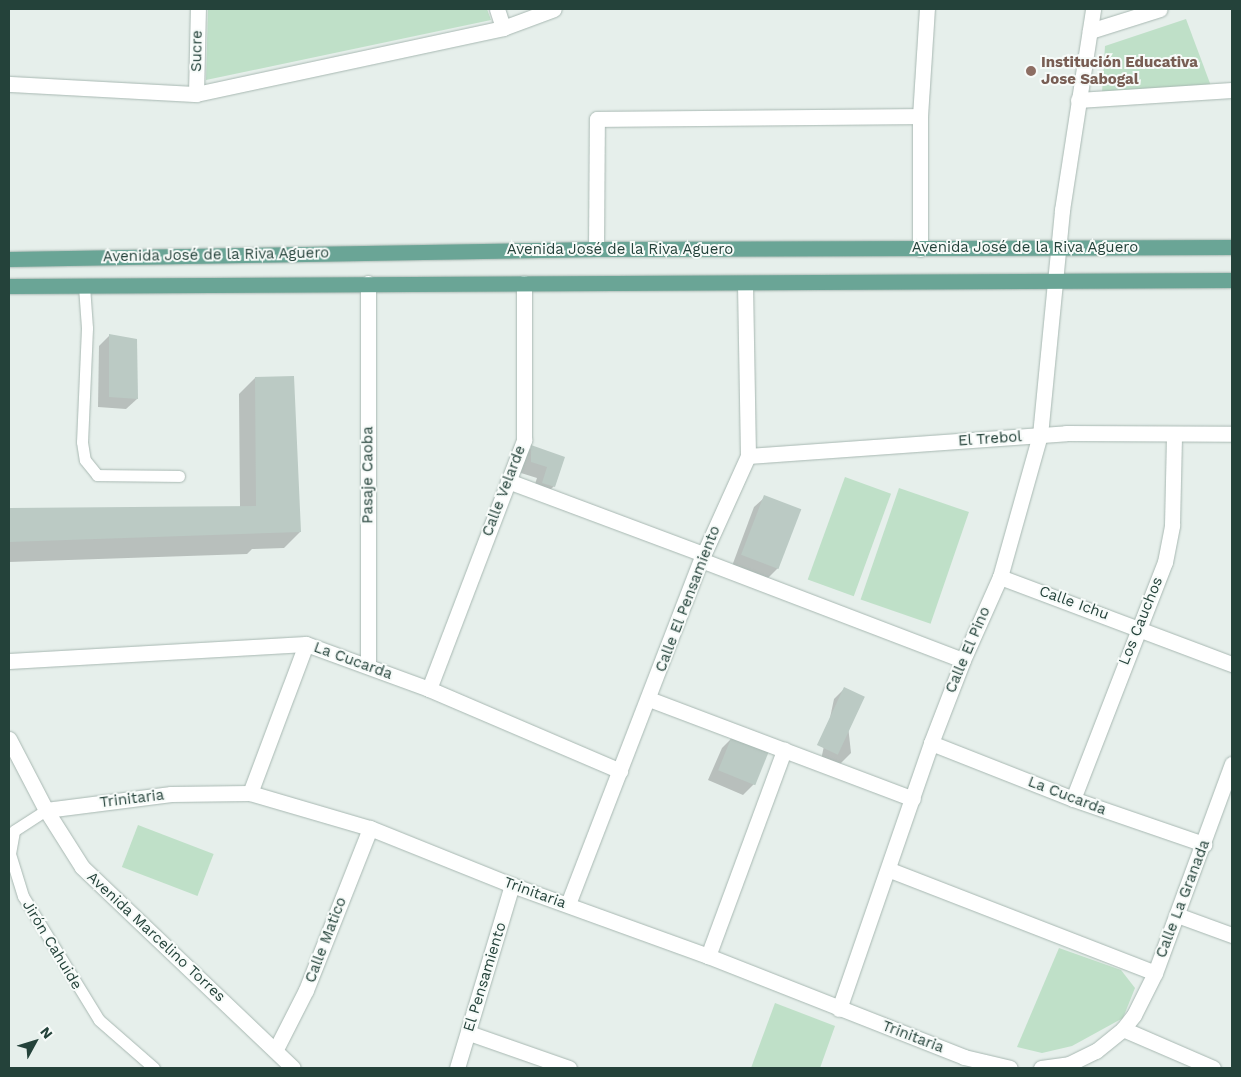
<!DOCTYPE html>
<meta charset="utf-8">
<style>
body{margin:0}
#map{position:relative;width:1241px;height:1077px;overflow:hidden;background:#e6efeb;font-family:"Work Sans",sans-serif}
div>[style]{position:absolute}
.green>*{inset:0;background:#bfe0c8;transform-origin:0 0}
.shadow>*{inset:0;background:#0003}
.building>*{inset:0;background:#bbcac4;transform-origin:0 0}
.roads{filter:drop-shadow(0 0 1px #a8b8b2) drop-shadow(0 0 1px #a8b8b2)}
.lane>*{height:11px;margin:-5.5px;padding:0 5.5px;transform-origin:5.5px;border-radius:5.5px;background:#fff}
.street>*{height:15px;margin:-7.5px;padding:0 7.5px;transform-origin:7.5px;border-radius:7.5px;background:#fff}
.primary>*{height:15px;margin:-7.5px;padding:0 7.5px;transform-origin:7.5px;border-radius:7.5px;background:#6aa596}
.dots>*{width:14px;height:14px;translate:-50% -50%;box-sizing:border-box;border:2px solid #f7fbf9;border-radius:50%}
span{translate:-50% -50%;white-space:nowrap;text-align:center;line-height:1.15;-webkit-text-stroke:4px #f7fbf9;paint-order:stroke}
.street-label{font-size:15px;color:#24423a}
.education-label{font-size:15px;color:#785e54;font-weight:700}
.left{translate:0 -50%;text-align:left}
.frame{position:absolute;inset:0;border:10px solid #24423a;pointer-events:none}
.north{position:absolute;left:10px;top:1017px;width:50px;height:50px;-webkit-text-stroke:4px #f7fbf9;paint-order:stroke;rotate:51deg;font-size:14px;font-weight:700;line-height:20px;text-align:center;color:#24423a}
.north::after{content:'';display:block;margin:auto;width:18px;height:22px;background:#24423a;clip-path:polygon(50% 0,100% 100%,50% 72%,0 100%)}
</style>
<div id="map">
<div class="green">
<div style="clip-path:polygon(208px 9px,487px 9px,491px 20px,206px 80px)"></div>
<div style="clip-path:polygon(1186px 19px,1211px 86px,1102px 93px,1105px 46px)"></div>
<div style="left:845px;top:477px;width:49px;height:109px;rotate:20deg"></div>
<div style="left:899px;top:488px;width:74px;height:118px;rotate:19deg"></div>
<div style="left:138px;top:825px;width:81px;height:45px;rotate:21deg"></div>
<div style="clip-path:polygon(1059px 948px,1121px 970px,1135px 988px,1123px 1018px,1072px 1046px,1042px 1053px,1017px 1047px)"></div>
<div style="clip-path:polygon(775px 1003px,835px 1026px,820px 1068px,751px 1068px)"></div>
</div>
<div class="shadow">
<div style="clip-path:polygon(110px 335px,137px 399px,126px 409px,98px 407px,99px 346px)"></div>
<div style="clip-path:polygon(255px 378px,300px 532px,284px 548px,252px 549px,247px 554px,9px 562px,9px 510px,240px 507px,239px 394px)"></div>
<div style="clip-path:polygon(532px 447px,563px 458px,554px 486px,543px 497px,532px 493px,537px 478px,521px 473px,521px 457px)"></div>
<div style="clip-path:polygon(765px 497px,778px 568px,767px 579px,732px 566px,754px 507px)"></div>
<div style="clip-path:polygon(844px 689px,851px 753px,840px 764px,821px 760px,834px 699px)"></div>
<div style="clip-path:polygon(732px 738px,754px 784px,743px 795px,708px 780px,722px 748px)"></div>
</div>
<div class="building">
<div style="clip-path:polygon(109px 334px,137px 339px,138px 399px,109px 397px)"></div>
<div style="clip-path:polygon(294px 376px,301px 532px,9px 542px,9px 508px,256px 506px,255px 377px)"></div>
<div style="clip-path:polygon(531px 445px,565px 457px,555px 487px,542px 483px,547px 467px,531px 462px)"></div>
<div style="left:764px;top:495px;width:40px;height:64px;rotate:21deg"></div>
<div style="left:844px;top:687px;width:23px;height:64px;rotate:25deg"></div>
<div style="left:732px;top:736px;width:40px;height:37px;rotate:22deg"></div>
</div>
<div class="roads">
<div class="lane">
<div style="left:84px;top:286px;width:42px;rotate:85.9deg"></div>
<div style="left:87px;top:328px;width:114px;rotate:92.5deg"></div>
<div style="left:82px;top:442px;width:18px;rotate:81deg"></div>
<div style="left:85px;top:460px;width:19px;rotate:51deg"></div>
<div style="left:97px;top:475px;width:82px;rotate:0.7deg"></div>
<div style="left:46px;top:810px;width:38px;rotate:147deg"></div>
<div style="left:14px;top:831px;width:23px;rotate:100deg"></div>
<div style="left:10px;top:854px;width:44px;rotate:72.8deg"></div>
<div style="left:23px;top:896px;width:145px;rotate:58.5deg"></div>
<div style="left:99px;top:1020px;width:73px;rotate:41.1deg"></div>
</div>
<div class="street">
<div style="left:497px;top:9px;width:20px;rotate:72deg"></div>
<div style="left:1090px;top:31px;width:73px;rotate:-17.4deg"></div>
<div style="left:9px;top:84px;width:187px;rotate:3.1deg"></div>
<div style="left:196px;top:94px;width:314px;rotate:-12.1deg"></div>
<div style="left:503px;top:28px;width:54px;rotate:-20.4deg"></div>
<div style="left:196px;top:94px;width:85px;rotate:-88.7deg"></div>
<div style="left:1078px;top:100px;width:154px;rotate:-3.7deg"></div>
<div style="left:596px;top:249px;width:130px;rotate:-89.6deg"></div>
<div style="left:597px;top:119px;width:323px;rotate:-0.5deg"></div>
<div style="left:920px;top:249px;width:133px;rotate:-90deg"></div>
<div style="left:920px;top:116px;width:107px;rotate:-86.3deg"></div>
<div style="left:748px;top:456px;width:319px;rotate:-4.1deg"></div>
<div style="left:1066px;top:433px;width:166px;rotate:0.3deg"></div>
<div style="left:508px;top:481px;width:208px;rotate:20.5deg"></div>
<div style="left:701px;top:560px;width:280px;rotate:20.9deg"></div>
<div style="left:1000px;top:577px;width:248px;rotate:20.6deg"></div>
<div style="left:9px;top:661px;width:297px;rotate:-3.3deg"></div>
<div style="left:306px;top:644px;width:131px;rotate:20.1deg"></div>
<div style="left:429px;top:689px;width:208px;rotate:23.2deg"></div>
<div style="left:368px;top:666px;width:383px;rotate:-90deg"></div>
<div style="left:429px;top:689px;width:267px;rotate:-69.1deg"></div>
<div style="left:524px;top:440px;width:157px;rotate:-90deg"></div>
<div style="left:649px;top:699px;width:282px;rotate:20.7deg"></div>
<div style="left:9px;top:739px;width:80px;rotate:62.5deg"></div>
<div style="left:46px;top:810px;width:67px;rotate:57.7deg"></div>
<div style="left:82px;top:867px;width:291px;rotate:43.6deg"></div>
<div style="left:931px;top:743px;width:153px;rotate:21.5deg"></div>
<div style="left:1073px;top:799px;width:139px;rotate:19deg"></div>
<div style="left:250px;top:793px;width:159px;rotate:-69.4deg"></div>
<div style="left:1073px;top:799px;width:254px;rotate:-68.8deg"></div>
<div style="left:1165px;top:562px;width:38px;rotate:-79deg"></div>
<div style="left:1172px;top:525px;width:90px;rotate:-88.7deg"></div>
<div style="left:46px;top:810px;width:126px;rotate:-7.3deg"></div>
<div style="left:171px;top:794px;width:79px;rotate:-0.7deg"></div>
<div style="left:250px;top:793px;width:125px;rotate:16.3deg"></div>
<div style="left:370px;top:828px;width:153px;rotate:21.9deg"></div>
<div style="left:512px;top:885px;width:208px;rotate:19.9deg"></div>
<div style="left:708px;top:956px;width:275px;rotate:21.5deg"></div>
<div style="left:964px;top:1057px;width:47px;rotate:13.4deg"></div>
<div style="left:890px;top:870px;width:284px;rotate:21.2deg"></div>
<div style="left:568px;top:904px;width:369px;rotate:-68.9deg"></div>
<div style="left:701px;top:560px;width:114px;rotate:-65.7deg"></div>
<div style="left:748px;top:456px;width:173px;rotate:-91deg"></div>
<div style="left:1177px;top:915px;width:59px;rotate:20deg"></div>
<div style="left:708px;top:956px;width:220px;rotate:-69.7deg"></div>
<div style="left:839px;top:1009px;width:281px;rotate:-70.9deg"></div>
<div style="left:931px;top:743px;width:89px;rotate:-68.9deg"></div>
<div style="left:963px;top:660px;width:91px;rotate:-66deg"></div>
<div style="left:1000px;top:577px;width:148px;rotate:-74.3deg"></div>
<div style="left:1040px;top:435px;width:226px;rotate:-84.4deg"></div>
<div style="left:1062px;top:210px;width:203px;rotate:-81.2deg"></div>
<div style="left:1123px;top:1029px;width:98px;rotate:23.4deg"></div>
<div style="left:469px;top:1033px;width:106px;rotate:19.3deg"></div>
<div style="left:276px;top:1049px;width:66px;rotate:-63deg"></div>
<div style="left:306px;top:990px;width:174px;rotate:-68.4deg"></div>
<div style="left:457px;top:1068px;width:191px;rotate:-73.3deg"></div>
<div style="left:1041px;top:1068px;width:28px;rotate:-8deg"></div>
<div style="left:1069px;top:1064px;width:30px;rotate:-26deg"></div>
<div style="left:1096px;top:1051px;width:35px;rotate:-39deg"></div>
<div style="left:1123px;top:1029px;width:18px;rotate:-52deg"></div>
<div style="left:1134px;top:1015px;width:47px;rotate:-63.4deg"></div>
<div style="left:1155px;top:973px;width:223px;rotate:-69.8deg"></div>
</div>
<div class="primary">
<div style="left:9px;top:259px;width:587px;rotate:-0.98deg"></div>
<div style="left:596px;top:249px;width:636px;rotate:-0.18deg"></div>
<div style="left:9px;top:286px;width:1223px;rotate:-0.28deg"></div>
</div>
</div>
<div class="dots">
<div style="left:1031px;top:71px;background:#8d6e63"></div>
</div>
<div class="street-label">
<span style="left:197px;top:51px;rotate:-89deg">Sucre</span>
<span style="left:1025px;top:248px">Avenida José de la Riva Aguero</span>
<span style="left:620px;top:250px">Avenida José de la Riva Aguero</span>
<span style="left:216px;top:255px;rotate:-1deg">Avenida José de la Riva Aguero</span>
<span style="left:990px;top:439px;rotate:-4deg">El Trebol</span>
<span style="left:368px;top:475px;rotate:-90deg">Pasaje Caoba</span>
<span style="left:504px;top:491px;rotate:-69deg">Calle Velarde</span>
<span style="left:688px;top:599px;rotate:-69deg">Calle El Pensamiento</span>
<span style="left:1074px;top:603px;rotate:20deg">Calle Ichu</span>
<span style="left:1141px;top:621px;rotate:-68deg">Los Cauchos</span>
<span style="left:968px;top:650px;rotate:-67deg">Calle El Pino</span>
<span style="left:353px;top:661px;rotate:20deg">La Cucarda</span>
<span style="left:1067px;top:796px;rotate:21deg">La Cucarda</span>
<span style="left:132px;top:799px;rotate:-7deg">Trinitaria</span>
<span style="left:535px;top:893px;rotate:20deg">Trinitaria</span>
<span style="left:1183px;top:899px;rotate:-69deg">Calle La Granada</span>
<span style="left:156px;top:937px;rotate:43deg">Avenida Marcelino Torres</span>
<span style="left:326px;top:940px;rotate:-69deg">Calle Matico</span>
<span style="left:52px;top:945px;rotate:59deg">Jirón Cahuide</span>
<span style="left:485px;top:977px;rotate:-73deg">El Pensamiento</span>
<span style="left:913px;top:1037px;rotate:21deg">Trinitaria</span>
</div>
<div class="education-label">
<span class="left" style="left:1041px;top:71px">Institución Educativa<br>Jose Sabogal</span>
</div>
<div class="frame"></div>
<div class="north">N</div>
</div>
